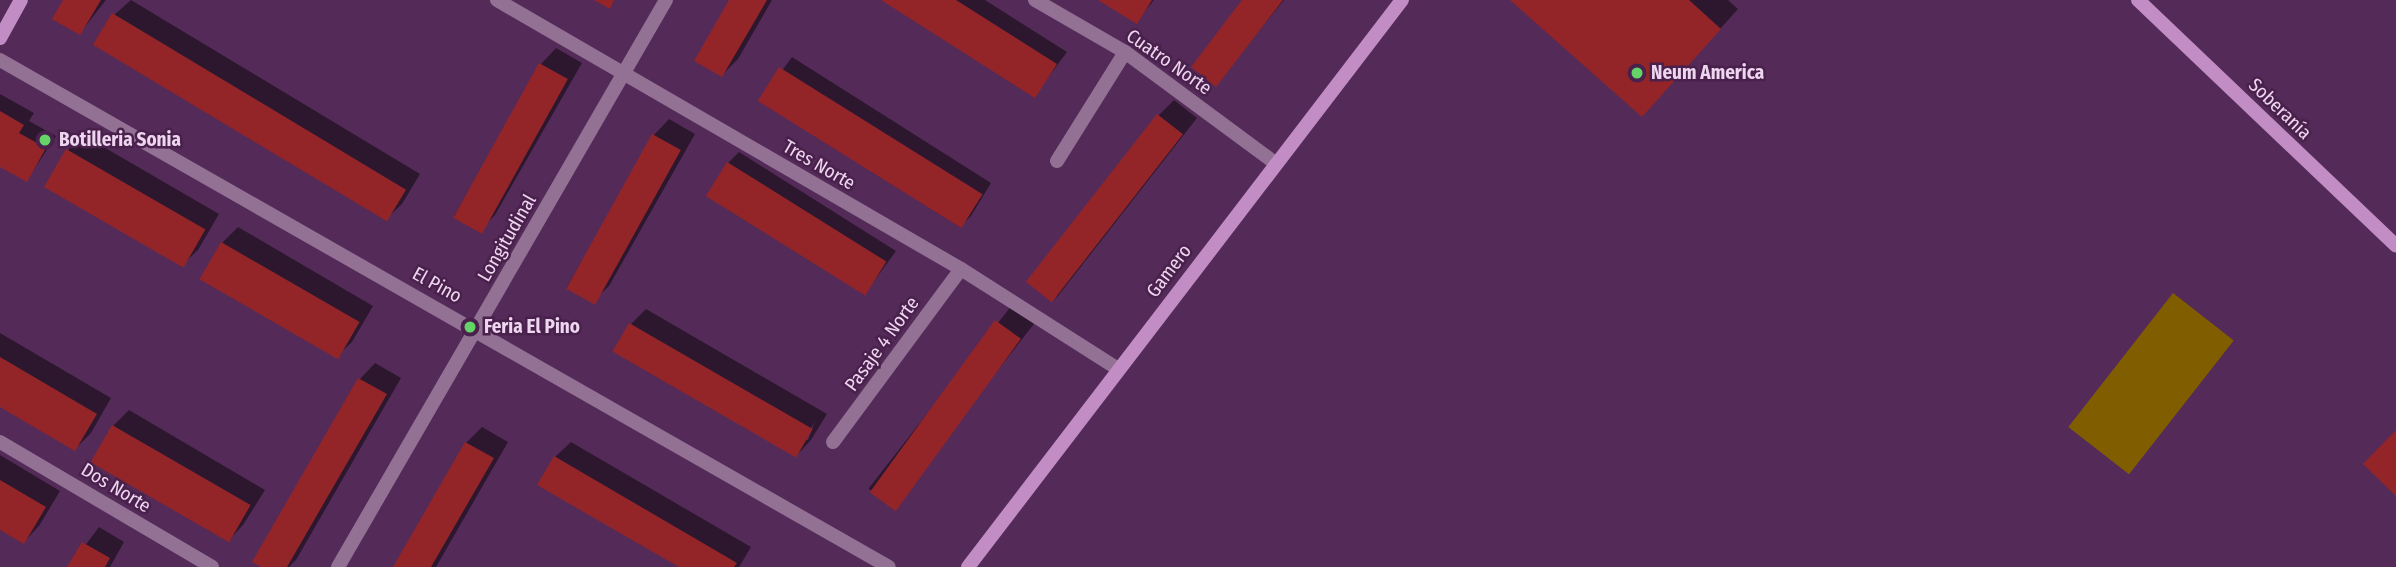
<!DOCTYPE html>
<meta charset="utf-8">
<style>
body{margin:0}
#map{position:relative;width:2396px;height:567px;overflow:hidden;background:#542b58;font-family:"Fira Sans Condensed",sans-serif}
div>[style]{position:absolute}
.green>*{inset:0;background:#805e00;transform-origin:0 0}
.shadow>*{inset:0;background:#0007;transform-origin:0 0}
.building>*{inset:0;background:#932528;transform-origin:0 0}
.street>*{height:14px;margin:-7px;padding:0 7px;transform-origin:7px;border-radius:7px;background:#937195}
.secondary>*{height:14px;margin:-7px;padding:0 7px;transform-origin:7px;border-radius:7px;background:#c28dc5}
.dots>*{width:19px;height:19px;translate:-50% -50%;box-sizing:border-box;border:4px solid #49214c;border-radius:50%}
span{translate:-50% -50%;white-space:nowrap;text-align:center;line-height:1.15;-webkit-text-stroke:5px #49214c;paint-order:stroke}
.street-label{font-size:19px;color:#efd6f0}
.poi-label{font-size:19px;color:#efd6f0;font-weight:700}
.left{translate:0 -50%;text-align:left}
</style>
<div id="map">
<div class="green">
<div style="left:2173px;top:293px;width:77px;height:170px;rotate:38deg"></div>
</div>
<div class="shadow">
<div style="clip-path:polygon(65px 0,106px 0,80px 33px)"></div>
<div style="clip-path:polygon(131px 0,420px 174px,402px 204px,386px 219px,114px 15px)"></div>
<div style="clip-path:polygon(731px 0,772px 0,738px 59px,722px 75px)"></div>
<div style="clip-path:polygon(884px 0,985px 0,1067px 52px,1035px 95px)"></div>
<div style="clip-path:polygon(1101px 0,1154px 0,1136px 22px)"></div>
<div style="clip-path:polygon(1244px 0,1284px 0,1216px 84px)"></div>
<div style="clip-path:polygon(1513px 0,1728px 0,1738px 9px,1660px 96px)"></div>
<div style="clip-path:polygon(556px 48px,582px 63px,495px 215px,480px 230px,454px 216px,541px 64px)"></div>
<div style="clip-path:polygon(792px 57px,991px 183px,971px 216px,960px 227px,760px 101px)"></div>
<div style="clip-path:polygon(0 94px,34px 113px,29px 121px,56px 136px,27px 180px,0 165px)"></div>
<div style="clip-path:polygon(1174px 100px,1197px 118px,1054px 301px,1158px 116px)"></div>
<div style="clip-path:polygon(669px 119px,695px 134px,609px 286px,593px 301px,567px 287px,654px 135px)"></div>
<div style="clip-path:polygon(83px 135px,219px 214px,198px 250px,182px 265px,68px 150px)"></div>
<div style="clip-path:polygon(739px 152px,896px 251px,864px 295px,728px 163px)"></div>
<div style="clip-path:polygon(238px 227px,373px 306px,352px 342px,336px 357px,222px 243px)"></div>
<div style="left:1012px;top:305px;width:29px;height:233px;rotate:38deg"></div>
<div style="clip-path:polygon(evenodd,646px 309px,827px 414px,811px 440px,796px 456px,631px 324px,646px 309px,815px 421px,808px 440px,804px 440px,815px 421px)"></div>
<div style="clip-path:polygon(0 333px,111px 398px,91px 433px,75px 449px,0 405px)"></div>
<div style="clip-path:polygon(375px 363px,401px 378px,296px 560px,289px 567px,265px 567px,255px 561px,360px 379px)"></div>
<div style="clip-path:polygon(129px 410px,265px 490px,243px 525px,228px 541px,113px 426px)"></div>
<div style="clip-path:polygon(482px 427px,508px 442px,436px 567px,395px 567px,466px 443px)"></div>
<div style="clip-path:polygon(571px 442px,751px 547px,739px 567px,683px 567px,555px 457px)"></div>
<div style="clip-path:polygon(0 455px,60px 491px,39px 526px,24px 542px,0 528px)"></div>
<div style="clip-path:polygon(99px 527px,124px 542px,110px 567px,69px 567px)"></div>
</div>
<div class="building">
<div style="clip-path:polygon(63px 0,101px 0,80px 35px,52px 19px)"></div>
<div style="clip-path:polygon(594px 0,614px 0,610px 9px)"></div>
<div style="clip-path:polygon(729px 0,767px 0,722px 77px,694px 61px)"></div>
<div style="clip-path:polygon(881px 0,956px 0,1057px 64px,1035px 98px)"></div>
<div style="clip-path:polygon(1098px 0,1152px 0,1137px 24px)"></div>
<div style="clip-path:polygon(1242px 0,1283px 0,1216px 87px,1191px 67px)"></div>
<div style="clip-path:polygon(1510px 0,1689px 0,1721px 29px,1642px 117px)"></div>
<div style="left:112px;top:13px;width:343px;height:37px;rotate:31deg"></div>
<div style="left:539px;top:63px;width:33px;height:177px;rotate:29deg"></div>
<div style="left:779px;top:67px;width:240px;height:40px;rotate:32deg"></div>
<div style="clip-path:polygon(0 111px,24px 125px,19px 133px,46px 148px,27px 182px,0 167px)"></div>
<div style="left:1157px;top:114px;width:33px;height:213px;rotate:38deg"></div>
<div style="left:652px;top:134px;width:33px;height:177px;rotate:29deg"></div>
<div style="left:66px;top:149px;width:161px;height:44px;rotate:30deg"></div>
<div style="left:727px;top:162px;width:188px;height:40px;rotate:32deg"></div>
<div style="left:221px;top:242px;width:160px;height:43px;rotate:30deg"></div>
<div style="left:995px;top:320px;width:32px;height:213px;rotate:36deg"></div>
<div style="left:629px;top:323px;width:212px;height:33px;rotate:30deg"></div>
<div style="clip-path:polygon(0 357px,97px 414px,75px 451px,0 407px)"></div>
<div style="clip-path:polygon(358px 378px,387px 394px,287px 567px,261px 567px,252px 562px)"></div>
<div style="left:112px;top:425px;width:160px;height:43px;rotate:30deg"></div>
<div style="clip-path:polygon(2396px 430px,2396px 496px,2363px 464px)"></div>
<div style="clip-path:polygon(465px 442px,494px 458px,431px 567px,393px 567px)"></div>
<div style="clip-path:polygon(554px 456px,737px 563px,734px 567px,679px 567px,537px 485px)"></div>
<div style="clip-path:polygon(0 480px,46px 507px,24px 544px,0 530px)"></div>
<div style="clip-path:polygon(82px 542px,110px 558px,105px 567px,67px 567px)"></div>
</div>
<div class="street">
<div style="left:497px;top:0;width:536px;rotate:30.1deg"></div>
<div style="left:961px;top:269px;width:186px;rotate:32.5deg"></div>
<div style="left:1035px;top:0;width:104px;rotate:30deg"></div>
<div style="left:1125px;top:52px;width:187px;rotate:36.5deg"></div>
<div style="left:0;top:60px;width:1023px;rotate:29.7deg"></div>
<div style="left:1057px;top:161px;width:128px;rotate:-58deg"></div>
<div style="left:0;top:442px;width:246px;rotate:30.5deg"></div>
<div style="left:833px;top:442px;width:215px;rotate:-53.5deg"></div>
<div style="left:338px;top:567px;width:655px;rotate:-59.95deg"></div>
</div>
<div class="secondary">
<div style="left:2138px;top:0;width:356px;rotate:43.6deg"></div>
<div style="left:0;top:38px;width:43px;rotate:-61.1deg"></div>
<div style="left:968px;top:567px;width:714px;rotate:-52.57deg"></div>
</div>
<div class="dots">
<div style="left:1637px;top:73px;background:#64d468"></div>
<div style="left:45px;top:140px;background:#64d468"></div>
<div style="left:470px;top:327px;background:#64d468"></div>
</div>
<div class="street-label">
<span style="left:1169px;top:62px;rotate:35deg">Cuatro Norte</span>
<span style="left:2280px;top:109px;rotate:44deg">Soberanía</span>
<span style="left:819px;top:165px;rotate:30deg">Tres Norte</span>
<span style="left:507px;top:238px;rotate:-60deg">Longitudinal</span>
<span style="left:1169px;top:271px;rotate:-53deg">Gamero</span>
<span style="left:437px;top:285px;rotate:29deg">El Pino</span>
<span style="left:882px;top:344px;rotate:-54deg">Pasaje 4 Norte</span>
<span style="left:116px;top:488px;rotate:31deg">Dos Norte</span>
</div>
<div class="poi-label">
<span class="left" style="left:1651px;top:73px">Neum America</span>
<span class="left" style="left:59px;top:140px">Botilleria Sonia</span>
<span class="left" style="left:484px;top:327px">Feria El Pino</span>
</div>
</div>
